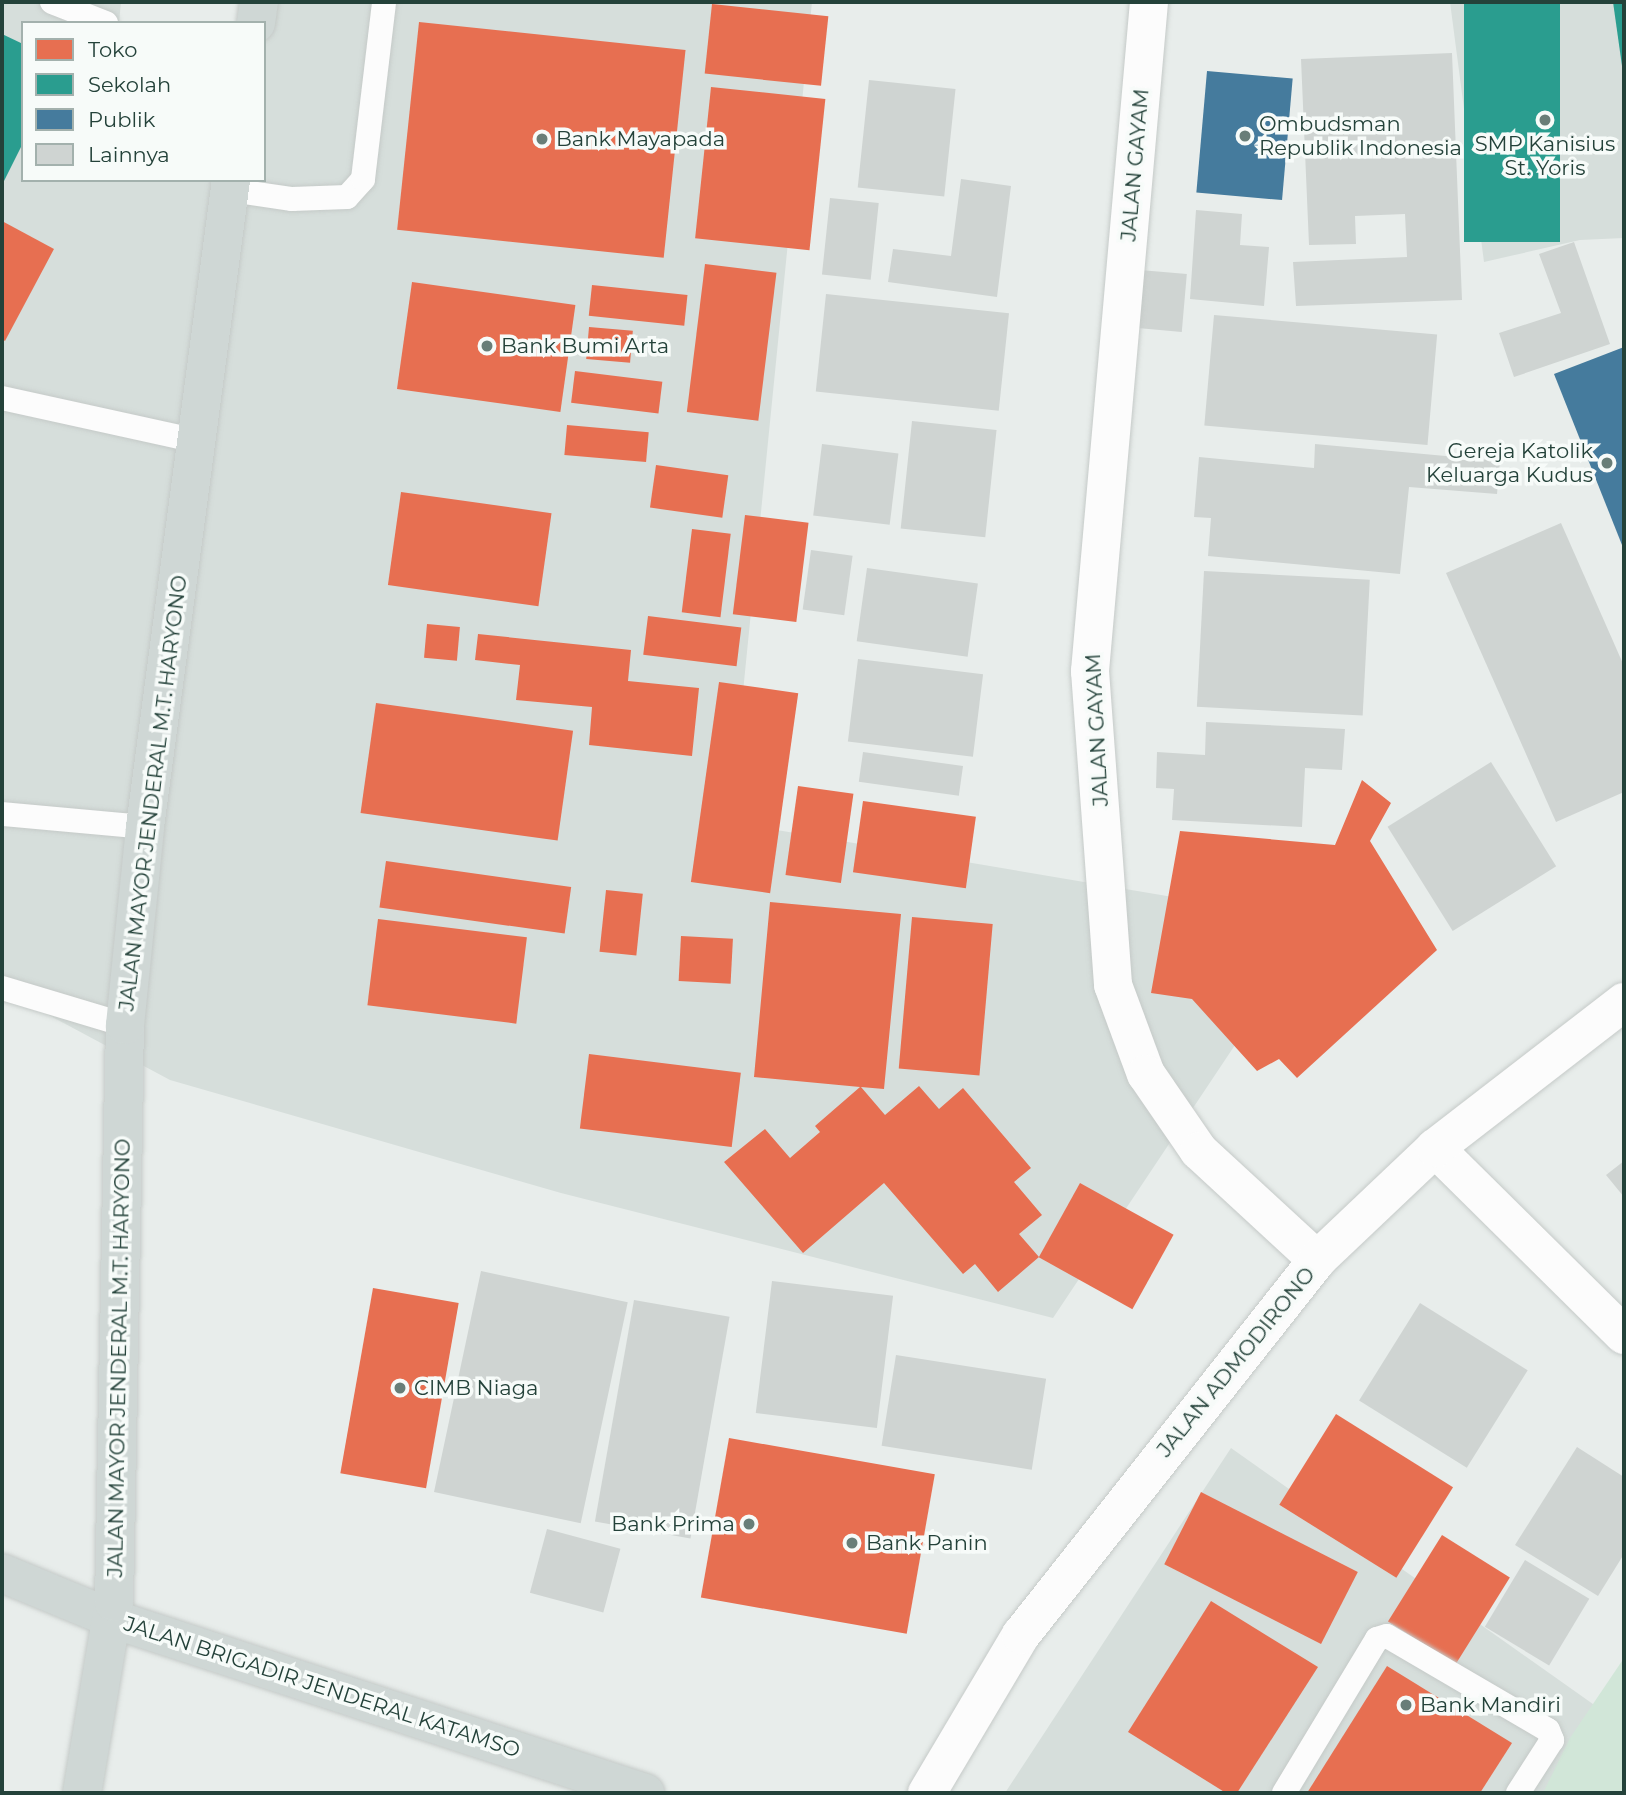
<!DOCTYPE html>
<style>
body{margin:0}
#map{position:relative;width:1626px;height:1795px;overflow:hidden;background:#e8edeb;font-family:Montserrat,sans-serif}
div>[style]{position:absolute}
.built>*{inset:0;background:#d6dedb}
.green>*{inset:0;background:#d1e6d8}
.shops>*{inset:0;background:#e76f51;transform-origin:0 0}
.schools>*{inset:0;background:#2a9d8f;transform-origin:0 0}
.public>*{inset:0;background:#457b9d;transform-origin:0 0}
.building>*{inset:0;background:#cfd4d2;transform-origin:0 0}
.roads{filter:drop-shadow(0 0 2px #c5cac8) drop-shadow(0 0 2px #c5cac8)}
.lane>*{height:24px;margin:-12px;padding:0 12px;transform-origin:12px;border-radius:12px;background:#fcfcfc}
.street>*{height:38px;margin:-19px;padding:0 19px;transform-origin:19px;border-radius:19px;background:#fcfcfc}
.primary>*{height:38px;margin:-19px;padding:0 19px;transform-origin:19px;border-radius:19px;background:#cfd7d5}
.dots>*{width:19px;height:19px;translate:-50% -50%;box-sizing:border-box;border:4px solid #f7fbf9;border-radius:50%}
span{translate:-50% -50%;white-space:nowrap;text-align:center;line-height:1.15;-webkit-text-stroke:7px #f7fbf9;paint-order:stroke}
.poi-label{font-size:21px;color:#24423a}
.left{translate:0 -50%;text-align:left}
.right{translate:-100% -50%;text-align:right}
.street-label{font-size:21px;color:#24423a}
.frame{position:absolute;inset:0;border:4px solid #24423a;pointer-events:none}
.legend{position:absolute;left:21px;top:21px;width:245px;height:161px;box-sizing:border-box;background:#f7fbf9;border:2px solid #a3b1ad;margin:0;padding:9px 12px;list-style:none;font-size:21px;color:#24423a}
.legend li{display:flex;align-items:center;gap:14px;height:35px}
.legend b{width:35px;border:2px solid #a3b1ad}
</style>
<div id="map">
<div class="built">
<div style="clip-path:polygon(2px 2px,121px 2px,119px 23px,23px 23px,23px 180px,242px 181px,264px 180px,264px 45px,271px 2px,812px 2px,730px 822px,1226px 906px,1301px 946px,1053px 1318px,561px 1193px,170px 1080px,2px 990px)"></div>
<div style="clip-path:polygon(1450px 2px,1624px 2px,1624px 238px,1580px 240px,1484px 262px)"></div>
<div style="clip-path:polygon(1231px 1448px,1624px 1726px,1624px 1793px,1005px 1793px)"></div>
</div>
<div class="green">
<div style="clip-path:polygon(1624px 1658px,1624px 1793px,1543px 1793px,1570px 1738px)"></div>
</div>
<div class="shops">
<div style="left:712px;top:4px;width:117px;height:70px;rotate:6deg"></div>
<div style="left:419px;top:22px;width:268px;height:209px;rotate:6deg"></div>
<div style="left:711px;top:87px;width:115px;height:152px;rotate:6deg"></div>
<div style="clip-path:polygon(2px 221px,54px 249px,5px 341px,2px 339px)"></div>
<div style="left:705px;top:264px;width:72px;height:149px;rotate:7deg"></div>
<div style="left:412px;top:282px;width:165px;height:108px;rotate:8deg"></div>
<div style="left:592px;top:285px;width:96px;height:31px;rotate:6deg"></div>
<div style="left:589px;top:327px;width:44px;height:32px;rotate:5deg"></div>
<div style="left:575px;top:371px;width:88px;height:32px;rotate:7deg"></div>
<div style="left:567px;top:425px;width:82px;height:30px;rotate:5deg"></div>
<div style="left:656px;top:465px;width:73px;height:43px;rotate:8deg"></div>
<div style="left:401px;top:492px;width:152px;height:94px;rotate:8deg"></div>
<div style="left:745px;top:515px;width:64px;height:100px;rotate:7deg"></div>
<div style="left:692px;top:529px;width:39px;height:84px;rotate:7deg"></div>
<div style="left:648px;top:616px;width:94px;height:39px;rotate:7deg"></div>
<div style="left:427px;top:624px;width:33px;height:34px;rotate:5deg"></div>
<div style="clip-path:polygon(478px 634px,631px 650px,628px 681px,699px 688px,692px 756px,589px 745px,592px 707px,516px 700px,520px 665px,475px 660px)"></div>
<div style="left:719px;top:682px;width:80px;height:202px;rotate:8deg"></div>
<div style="left:376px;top:703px;width:199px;height:111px;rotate:8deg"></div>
<div style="clip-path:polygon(1362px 780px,1391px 803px,1370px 841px,1437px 950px,1297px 1078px,1279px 1059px,1257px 1071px,1192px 999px,1151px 993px,1180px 831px,1335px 845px)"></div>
<div style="left:798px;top:786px;width:56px;height:90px;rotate:8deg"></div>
<div style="left:863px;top:801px;width:114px;height:72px;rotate:8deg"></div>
<div style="left:386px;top:861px;width:187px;height:47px;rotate:8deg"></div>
<div style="left:606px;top:890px;width:37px;height:62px;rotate:6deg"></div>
<div style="clip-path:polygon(770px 902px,901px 914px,884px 1089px,861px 1087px,885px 1115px,919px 1086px,939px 1109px,963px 1088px,1031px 1168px,1014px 1182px,1042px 1215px,1019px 1234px,1039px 1257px,998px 1292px,975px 1264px,963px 1274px,884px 1183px,803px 1253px,724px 1162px,765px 1129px,790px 1158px,820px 1132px,815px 1126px,860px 1087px,754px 1077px)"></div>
<div style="left:912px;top:917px;width:81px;height:152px;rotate:5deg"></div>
<div style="left:378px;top:919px;width:150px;height:87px;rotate:7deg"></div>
<div style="left:681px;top:936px;width:52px;height:45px;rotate:3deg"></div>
<div style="left:589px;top:1054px;width:153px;height:75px;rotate:7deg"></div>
<div style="left:1080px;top:1183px;width:107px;height:85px;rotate:29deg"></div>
<div style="left:373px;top:1288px;width:87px;height:188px;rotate:10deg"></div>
<div style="left:1336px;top:1414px;width:138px;height:107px;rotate:32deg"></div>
<div style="left:729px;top:1438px;width:209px;height:162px;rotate:10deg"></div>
<div style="left:1201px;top:1492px;width:176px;height:81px;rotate:27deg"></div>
<div style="left:1442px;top:1535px;width:80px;height:102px;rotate:32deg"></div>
<div style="clip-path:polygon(1211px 1601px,1318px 1667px,1237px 1793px,1226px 1793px,1128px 1732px)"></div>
<div style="clip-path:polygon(1387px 1666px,1512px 1743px,1480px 1793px,1307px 1793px)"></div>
</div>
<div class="schools">
<div style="left:1464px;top:2px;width:96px;height:240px"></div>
<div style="clip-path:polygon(1613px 2px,1624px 2px,1624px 72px,1623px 73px)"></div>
<div style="clip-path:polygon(2px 34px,23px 44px,23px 143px,2px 185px)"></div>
</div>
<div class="public">
<div style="left:1207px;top:71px;width:86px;height:122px;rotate:5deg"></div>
<div style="clip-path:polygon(1624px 347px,1624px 550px,1554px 374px)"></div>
</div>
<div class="building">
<div style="clip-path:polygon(1452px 53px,1462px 300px,1296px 306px,1293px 262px,1407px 257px,1405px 214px,1355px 216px,1356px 244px,1309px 245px,1301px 59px)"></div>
<div style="left:869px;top:80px;width:87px;height:108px;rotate:6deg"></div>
<div style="clip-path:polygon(961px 179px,1011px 186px,997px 297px,888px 282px,893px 249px,951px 256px)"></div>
<div style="left:830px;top:198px;width:49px;height:77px;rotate:6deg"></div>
<div style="clip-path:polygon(1196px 210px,1242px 214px,1240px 245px,1269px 247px,1264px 306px,1190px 299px)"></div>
<div style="clip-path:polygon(1574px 242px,1610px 344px,1514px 377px,1499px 333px,1561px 313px,1539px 254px)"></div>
<div style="left:1140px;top:270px;width:47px;height:58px;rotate:5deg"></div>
<div style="left:826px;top:294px;width:184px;height:98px;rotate:6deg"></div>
<div style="left:1214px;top:315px;width:224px;height:111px;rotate:5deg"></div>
<div style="left:912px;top:421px;width:85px;height:108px;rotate:6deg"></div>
<div style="left:822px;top:444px;width:77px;height:72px;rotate:7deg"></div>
<div style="clip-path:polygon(1315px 444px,1500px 461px,1497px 494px,1409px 487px,1400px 574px,1208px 556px,1211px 518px,1194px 517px,1199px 457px,1314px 468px)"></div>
<div style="clip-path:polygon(1561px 523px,1624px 666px,1624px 792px,1556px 822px,1446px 573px)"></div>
<div style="left:811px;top:550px;width:42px;height:60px;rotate:8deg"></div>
<div style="left:867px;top:568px;width:112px;height:74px;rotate:8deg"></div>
<div style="left:1204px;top:571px;width:166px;height:136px;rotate:3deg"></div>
<div style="left:858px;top:659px;width:126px;height:83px;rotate:7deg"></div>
<div style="clip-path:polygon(1206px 722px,1345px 729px,1342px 770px,1305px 768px,1302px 827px,1172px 820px,1174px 789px,1156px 788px,1157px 752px,1205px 755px)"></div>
<div style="left:863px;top:752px;width:101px;height:30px;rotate:8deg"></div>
<div style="left:1491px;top:762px;width:123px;height:122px;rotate:58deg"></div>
<div style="clip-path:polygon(1624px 1161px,1624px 1197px,1606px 1175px)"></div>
<div style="left:481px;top:1271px;width:150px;height:226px;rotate:12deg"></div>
<div style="left:772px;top:1281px;width:122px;height:133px;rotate:7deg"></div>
<div style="left:634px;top:1300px;width:97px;height:225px;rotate:10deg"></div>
<div style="left:1420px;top:1303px;width:127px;height:115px;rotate:32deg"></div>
<div style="left:896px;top:1355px;width:152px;height:92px;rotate:9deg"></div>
<div style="clip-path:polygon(1577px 1447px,1624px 1477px,1624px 1554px,1598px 1596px,1515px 1545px)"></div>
<div style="left:547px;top:1529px;width:76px;height:66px;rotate:15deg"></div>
<div style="left:1525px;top:1560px;width:75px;height:78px;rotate:31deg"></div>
</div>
<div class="roads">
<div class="lane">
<div style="left:52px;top:2px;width:58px;rotate:21.3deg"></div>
<div style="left:230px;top:190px;width:63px;rotate:8.3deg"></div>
<div style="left:292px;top:199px;width:55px;rotate:-2.1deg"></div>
<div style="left:347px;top:197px;width:24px;rotate:-48deg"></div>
<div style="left:363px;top:179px;width:178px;rotate:-83.2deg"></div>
<div style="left:2px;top:398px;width:201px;rotate:12.4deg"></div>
<div style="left:2px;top:814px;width:144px;rotate:5.2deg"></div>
<div style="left:2px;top:988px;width:128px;rotate:16.7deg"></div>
<div style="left:1284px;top:1793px;width:180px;rotate:-58.9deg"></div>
<div style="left:1377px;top:1639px;width:10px;rotate:-17deg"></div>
<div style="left:1387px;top:1636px;width:186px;rotate:30.3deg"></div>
<div style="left:1548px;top:1730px;width:11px;rotate:68deg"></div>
<div style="left:1552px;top:1740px;width:63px;rotate:122.7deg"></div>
</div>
<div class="street">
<div style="left:1149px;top:2px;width:672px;rotate:95.04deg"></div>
<div style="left:1090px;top:671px;width:315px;rotate:85.8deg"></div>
<div style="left:1113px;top:985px;width:95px;rotate:69.7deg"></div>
<div style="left:1146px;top:1074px;width:93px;rotate:55.5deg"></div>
<div style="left:1199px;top:1151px;width:161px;rotate:42.7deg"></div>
<div style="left:1435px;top:1148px;width:266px;rotate:44.7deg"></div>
<div style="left:927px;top:1793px;width:184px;rotate:-59.3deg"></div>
<div style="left:1021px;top:1635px;width:478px;rotate:-51.7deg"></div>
<div style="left:1317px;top:1260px;width:163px;rotate:-43.5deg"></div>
<div style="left:1435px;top:1148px;width:239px;rotate:-37.7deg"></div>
</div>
<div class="primary">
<div style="left:256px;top:23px;width:21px;rotate:-82deg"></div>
<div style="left:2px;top:1573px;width:120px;rotate:22.5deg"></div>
<div style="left:113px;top:1619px;width:560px;rotate:18.11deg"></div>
<div style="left:82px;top:1793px;width:194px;rotate:-80.5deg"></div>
<div style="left:114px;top:1602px;width:577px;rotate:-88.91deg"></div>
<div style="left:125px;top:1025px;width:199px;rotate:-84.2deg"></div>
<div style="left:145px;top:827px;width:653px;rotate:-82.43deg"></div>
</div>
</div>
<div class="dots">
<div style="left:1545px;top:120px;background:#697e78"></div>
<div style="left:1245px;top:136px;background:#697e78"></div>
<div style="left:542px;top:139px;background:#697e78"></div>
<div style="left:487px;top:346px;background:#697e78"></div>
<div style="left:1607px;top:463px;background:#697e78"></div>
<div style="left:400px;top:1388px;background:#697e78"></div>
<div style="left:749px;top:1524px;background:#697e78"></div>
<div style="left:852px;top:1543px;background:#697e78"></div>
<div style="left:1406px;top:1705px;background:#697e78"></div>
</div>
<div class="poi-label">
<span class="left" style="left:1259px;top:136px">Ombudsman<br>Republik Indonesia</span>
<span class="left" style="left:556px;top:139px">Bank Mayapada</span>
<span style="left:1545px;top:156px">SMP Kanisius<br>St. Yoris</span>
<span class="left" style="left:501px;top:346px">Bank Bumi Arta</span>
<span class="right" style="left:1593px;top:463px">Gereja Katolik<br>Keluarga Kudus</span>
<span class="left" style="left:414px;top:1388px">CIMB Niaga</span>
<span class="right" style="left:735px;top:1524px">Bank Prima</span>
<span class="left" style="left:866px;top:1543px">Bank Panin</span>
<span class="left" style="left:1420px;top:1705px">Bank Mandiri</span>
</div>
<div class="street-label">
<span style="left:1135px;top:165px;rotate:-85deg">JALAN GAYAM</span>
<span style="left:1097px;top:730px;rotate:-93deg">JALAN GAYAM</span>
<span style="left:153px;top:793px;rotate:-83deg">JALAN MAYOR JENDERAL M.T. HARYONO</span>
<span style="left:119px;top:1358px;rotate:-89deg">JALAN MAYOR JENDERAL M.T. HARYONO</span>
<span style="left:1236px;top:1362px;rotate:-51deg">JALAN ADMODIRONO</span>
<span style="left:322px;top:1687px;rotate:18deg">JALAN BRIGADIR JENDERAL KATAMSO</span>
</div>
<div class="frame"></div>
<ul class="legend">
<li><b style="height:19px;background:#e76f51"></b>Toko</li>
<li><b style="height:19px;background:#2a9d8f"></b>Sekolah</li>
<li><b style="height:19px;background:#457b9d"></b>Publik</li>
<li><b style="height:19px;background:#cfd4d2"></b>Lainnya</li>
</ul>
</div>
